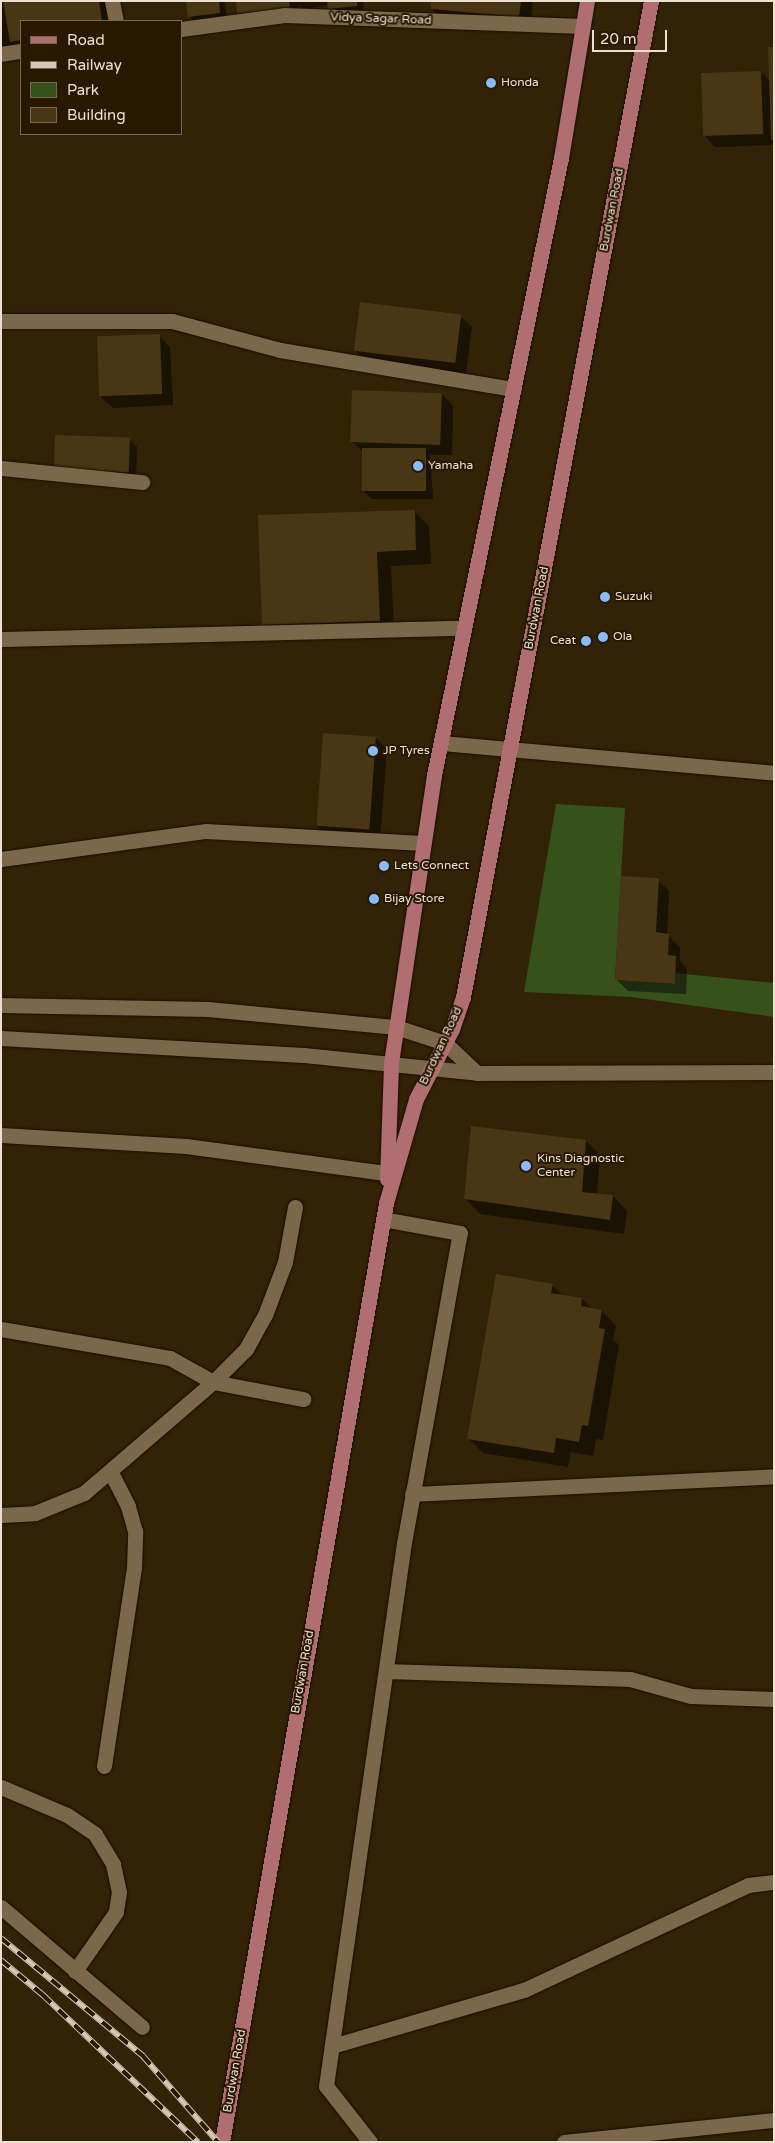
<!DOCTYPE html>
<style>
body{margin:0}
#map{position:relative;width:775px;height:2143px;overflow:hidden;background:#322206;font-family:"Varela Round",sans-serif}
div>[style]{position:absolute}
.green>*{inset:0;background:#37511b}
.shadow>*{inset:0;background:#0007}
.building>*{inset:0;background:#493614;transform-origin:0 0}
.roads{filter:drop-shadow(0 0 1px #170c00) drop-shadow(0 0 1px #170c00)}
.minor>*{height:15px;margin:-7.5px;padding:0 7.5px;transform-origin:7.5px;border-radius:7.5px;background:#7b684b}
.tertiary>*{height:15px;margin:-7.5px;padding:0 7.5px;transform-origin:7.5px;border-radius:7.5px;background:#7b684b}
.primary>*{height:15px;margin:-7.5px;padding:0 7.5px;transform-origin:7.5px;border-radius:7.5px;background:#b06e71}
.rail>*{height:5.5px;margin-top:-2.75px;transform-origin:0;background:repeating-linear-gradient(90deg,#281800 0 11px,#d4c8b7 0 22px);box-sizing:border-box;border-block:1px solid #d4c8b7}
.dots>*{width:14px;height:14px;translate:-50% -50%;box-sizing:border-box;border:2px solid #281800;border-radius:50%}
span{translate:-50% -50%;white-space:nowrap;text-align:center;line-height:1.15;-webkit-text-stroke:4px #281800;paint-order:stroke}
.street-label{font-size:12px;color:#ebe0d1}
.poi-label{font-size:12px;color:#ebe0d1}
.left{translate:0 -50%;text-align:left}
.right{translate:-100% -50%;text-align:right}
.frame{position:absolute;inset:0;border:2px solid #ebe0d1;pointer-events:none}
.legend{position:absolute;left:20px;top:20px;width:162px;height:115px;box-sizing:border-box;background:#281800;border:1px solid #766854;margin:0;padding:6px 9px;list-style:none;font-size:15px;color:#ebe0d1}
.legend li{display:flex;align-items:center;gap:10px;height:25px}
.legend b{width:25px;border:1px solid #766854}
.scale{position:absolute;left:592px;top:30px;width:75px;height:22px;box-sizing:border-box;border:2px solid #ebe0d1;border-top:0;padding-left:6px;font-size:15px;line-height:18px;white-space:nowrap;color:#ebe0d1;-webkit-text-stroke:4px #281800;paint-order:stroke}
</style>
<div id="map">
<div class="green">
<div style="clip-path:polygon(556px 804px,625px 808px,615px 980px,675px 984px,675px 973px,774px 983px,774px 1017px,631px 997px,524px 992px)"></div>
</div>
<div class="shadow">
<div style="clip-path:polygon(1px 1px,107px 1px,111px 21px,21px 21px,21px 51px,13px 43px,15px 52px,1px 55px)"></div>
<div style="clip-path:polygon(187px 1px,225px 1px,227px 20px,197px 24px,189px 16px)"></div>
<div style="clip-path:polygon(237px 1px,363px 1px,364px 13px,337px 16px,329px 5px,303px 9px,299px 5px,301px 19px)"></div>
<div style="clip-path:polygon(433px 1px,533px 1px,530px 28px,443px 20px,432px 9px)"></div>
<div style="clip-path:polygon(774px 49px,774px 145px,715px 147px,704px 135px,761px 72px,771px 82px)"></div>
<div style="clip-path:polygon(460px 316px,472px 327px,466px 374px,366px 362px,355px 350px)"></div>
<div style="clip-path:polygon(159px 336px,170px 347px,173px 405px,113px 408px,101px 397px)"></div>
<div style="clip-path:polygon(442px 394px,453px 406px,452px 455px,430px 455px,433px 499px,372px 499px,364px 492px,364px 453px,352px 441px)"></div>
<div style="clip-path:polygon(130px 440px,137px 447px,136px 481px,62px 477px)"></div>
<div style="clip-path:polygon(414px 511px,429px 526px,431px 564px,391px 566px,394px 635px,278px 640px,263px 625px)"></div>
<div style="clip-path:polygon(376px 738px,387px 749px,380px 841px,328px 837px,316px 825px)"></div>
<div style="clip-path:polygon(658px 880px,669px 891px,667px 935px,680px 947px,680px 961px,687px 969px,686px 994px,628px 991px,617px 980px)"></div>
<div style="clip-path:polygon(586px 1141px,600px 1155px,597px 1195px,613px 1196px,627px 1211px,624px 1234px,480px 1214px,466px 1199px)"></div>
<div style="clip-path:polygon(552px 1285px,563px 1296px,582px 1299px,592px 1309px,602px 1311px,616px 1326px,613px 1340px,619px 1345px,603px 1440px,596px 1439px,593px 1456px,571px 1452px,568px 1467px,483px 1453px,469px 1439px)"></div>
</div>
<div class="building">
<div style="clip-path:polygon(3px 1px,99px 1px,102px 21px,21px 21px,21px 40px,10px 42px)"></div>
<div style="clip-path:polygon(186px 1px,219px 1px,220px 13px,188px 17px)"></div>
<div style="clip-path:polygon(236px 1px,289px 1px,290px 8px,237px 14px)"></div>
<div style="clip-path:polygon(327px 1px,357px 1px,357px 6px,328px 9px)"></div>
<div style="clip-path:polygon(431px 1px,521px 1px,519px 17px,431px 9px)"></div>
<div style="clip-path:polygon(768px 47px,774px 47px,774px 140px,771px 140px)"></div>
<div style="left:761px;top:71px;width:63px;height:60px;rotate:88deg"></div>
<div style="left:360px;top:302px;width:102px;height:49px;rotate:7deg"></div>
<div style="left:160px;top:334px;width:60px;height:63px;rotate:88deg"></div>
<div style="left:352px;top:390px;width:90px;height:52px;rotate:2deg"></div>
<div style="left:55px;top:435px;width:75px;height:35px;rotate:2deg"></div>
<div style="left:426px;top:448px;width:43px;height:64px;rotate:90deg"></div>
<div style="clip-path:polygon(415px 510px,416px 550px,377px 552px,380px 621px,262px 625px,258px 515px)"></div>
<div style="left:323px;top:733px;width:53px;height:93px;rotate:4deg"></div>
<div style="clip-path:polygon(621px 876px,659px 878px,656px 932px,669px 934px,668px 955px,676px 956px,675px 984px,615px 980px)"></div>
<div style="clip-path:polygon(471px 1126px,586px 1140px,582px 1192px,613px 1195px,610px 1220px,464px 1199px)"></div>
<div style="clip-path:polygon(496px 1274px,553px 1284px,551px 1293px,582px 1298px,581px 1306px,602px 1310px,599px 1328px,605px 1329px,588px 1426px,582px 1425px,579px 1442px,556px 1438px,554px 1453px,467px 1439px)"></div>
</div>
<div class="roads">
<div class="minor">
<div style="left:112px;top:1px;width:20px;rotate:79deg"></div>
<div style="left:181px;top:29px;width:104px;rotate:-7.7deg"></div>
<div style="left:284px;top:15px;width:298px;rotate:2.1deg"></div>
<div style="left:1px;top:54px;width:20px;rotate:-9deg"></div>
<div style="left:1px;top:321px;width:171px"></div>
<div style="left:172px;top:321px;width:112px;rotate:15deg"></div>
<div style="left:280px;top:350px;width:237px;rotate:9.5deg"></div>
<div style="left:1px;top:468px;width:142px;rotate:5.7deg"></div>
<div style="left:1px;top:639px;width:463px;rotate:-1.4deg"></div>
<div style="left:441px;top:743px;width:334px;rotate:5.1deg"></div>
<div style="left:1px;top:859px;width:207px;rotate:-7.8deg"></div>
<div style="left:206px;top:831px;width:217px;rotate:3.2deg"></div>
<div style="left:1px;top:1135px;width:185px;rotate:3.4deg"></div>
<div style="left:186px;top:1146px;width:203px;rotate:7.7deg"></div>
<div style="left:1px;top:1329px;width:171px;rotate:9.7deg"></div>
<div style="left:170px;top:1358px;width:49px;rotate:29.2deg"></div>
<div style="left:213px;top:1382px;width:92px;rotate:10.7deg"></div>
<div style="left:412px;top:1494px;width:362px;rotate:-2.8deg"></div>
<div style="left:1px;top:1515px;width:34px;rotate:-3deg"></div>
<div style="left:35px;top:1513px;width:53px;rotate:-22.2deg"></div>
<div style="left:84px;top:1493px;width:170px;rotate:-40.7deg"></div>
<div style="left:213px;top:1382px;width:47px;rotate:-45deg"></div>
<div style="left:246px;top:1349px;width:39px;rotate:-61deg"></div>
<div style="left:265px;top:1315px;width:57px;rotate:-69.3deg"></div>
<div style="left:285px;top:1262px;width:56px;rotate:-79.7deg"></div>
<div style="left:386px;top:1671px;width:244px;rotate:1.9deg"></div>
<div style="left:630px;top:1679px;width:63px;rotate:15.6deg"></div>
<div style="left:691px;top:1696px;width:83px;rotate:2.1deg"></div>
<div style="left:104px;top:1766px;width:200px;rotate:-81.4deg"></div>
<div style="left:134px;top:1568px;width:37px;rotate:-88deg"></div>
<div style="left:135px;top:1531px;width:26px;rotate:-106deg"></div>
<div style="left:128px;top:1506px;width:39px;rotate:-117deg"></div>
<div style="left:1px;top:1787px;width:72px;rotate:23deg"></div>
<div style="left:67px;top:1815px;width:34px;rotate:34deg"></div>
<div style="left:95px;top:1834px;width:35px;rotate:59deg"></div>
<div style="left:113px;top:1864px;width:29px;rotate:78deg"></div>
<div style="left:119px;top:1892px;width:20px;rotate:99deg"></div>
<div style="left:116px;top:1912px;width:72px;rotate:124.8deg"></div>
<div style="left:1px;top:1907px;width:185px;rotate:40.4deg"></div>
<div style="left:332px;top:2046px;width:200px;rotate:-16.3deg"></div>
<div style="left:524px;top:1990px;width:247px;rotate:-25.1deg"></div>
<div style="left:748px;top:1885px;width:26px;rotate:-7deg"></div>
<div style="left:370px;top:2142px;width:71px;rotate:-128.2deg"></div>
<div style="left:326px;top:2086px;width:549px;rotate:-81.83deg"></div>
<div style="left:404px;top:1543px;width:315px;rotate:-79.8deg"></div>
<div style="left:460px;top:1233px;width:78px;rotate:-169.7deg"></div>
<div style="left:564px;top:2142px;width:211px;rotate:-6deg"></div>
</div>
<div class="tertiary">
<div style="left:1px;top:1005px;width:207px;rotate:1.1deg"></div>
<div style="left:208px;top:1009px;width:189px;rotate:5.5deg"></div>
<div style="left:396px;top:1027px;width:52px;rotate:18.1deg"></div>
<div style="left:445px;top:1043px;width:44px;rotate:43.2deg"></div>
<div style="left:1px;top:1038px;width:303px;rotate:3.2deg"></div>
<div style="left:304px;top:1055px;width:174px;rotate:5.9deg"></div>
<div style="left:477px;top:1073px;width:297px;rotate:-0.2deg"></div>
</div>
<div class="primary">
<div style="left:387px;top:1179px;width:116px;rotate:-88deg"></div>
<div style="left:391px;top:1063px;width:291px;rotate:-81.5deg"></div>
<div style="left:434px;top:775px;width:630px;rotate:-78.37deg"></div>
<div style="left:561px;top:158px;width:159px;rotate:-80.6deg"></div>
<div style="left:222px;top:2142px;width:953px;rotate:-80.09deg"></div>
<div style="left:386px;top:1203px;width:108px;rotate:-73.9deg"></div>
<div style="left:416px;top:1099px;width:79px;rotate:-62.8deg"></div>
<div style="left:452px;top:1029px;width:34px;rotate:-71deg"></div>
<div style="left:463px;top:997px;width:1014px;rotate:-79.31deg"></div>
</div>
</div>
<div class="rail">
<div style="left:1px;top:1938px;width:185px;rotate:39.7deg"></div>
<div style="left:143px;top:2056px;width:114px;rotate:48.9deg"></div>
<div style="left:1px;top:1960px;width:55px;rotate:39.8deg"></div>
<div style="left:43px;top:1995px;width:214px;rotate:43.5deg"></div>
</div>
<div class="dots">
<div style="left:491px;top:83px;background:#87bbfb"></div>
<div style="left:418px;top:466px;background:#87bbfb"></div>
<div style="left:605px;top:597px;background:#87bbfb"></div>
<div style="left:603px;top:637px;background:#87bbfb"></div>
<div style="left:586px;top:641px;background:#87bbfb"></div>
<div style="left:373px;top:751px;background:#87bbfb"></div>
<div style="left:384px;top:866px;background:#87bbfb"></div>
<div style="left:374px;top:899px;background:#87bbfb"></div>
<div style="left:526px;top:1166px;background:#87bbfb"></div>
</div>
<div class="street-label">
<span style="left:381px;top:19px;rotate:2deg">Vidya Sagar Road</span>
<span style="left:612px;top:210px;rotate:-79deg">Burdwan Road</span>
<span style="left:537px;top:608px;rotate:-79deg">Burdwan Road</span>
<span style="left:441px;top:1046px;rotate:-65deg">Burdwan Road</span>
<span style="left:303px;top:1672px;rotate:-80deg">Burdwan Road</span>
<span style="left:235px;top:2071px;rotate:-80deg">Burdwan Road</span>
</div>
<div class="poi-label">
<span class="left" style="left:501px;top:83px">Honda</span>
<span class="left" style="left:428px;top:466px">Yamaha</span>
<span class="left" style="left:615px;top:597px">Suzuki</span>
<span class="left" style="left:613px;top:637px">Ola</span>
<span class="right" style="left:576px;top:641px">Ceat</span>
<span class="left" style="left:383px;top:751px">JP Tyres</span>
<span class="left" style="left:394px;top:866px">Lets Connect</span>
<span class="left" style="left:384px;top:899px">Bijay Store</span>
<span class="left" style="left:537px;top:1166px">Kins Diagnostic<br>Center</span>
</div>
<div class="frame"></div>
<ul class="legend">
<li><b style="height:6px;background:#b06e71"></b>Road</li>
<li><b style="height:6px;background:#d4c8b7"></b>Railway</li>
<li><b style="height:14px;background:#37511b"></b>Park</li>
<li><b style="height:14px;background:#493614"></b>Building</li>
</ul>
<div class="scale">20 m</div>
</div>
